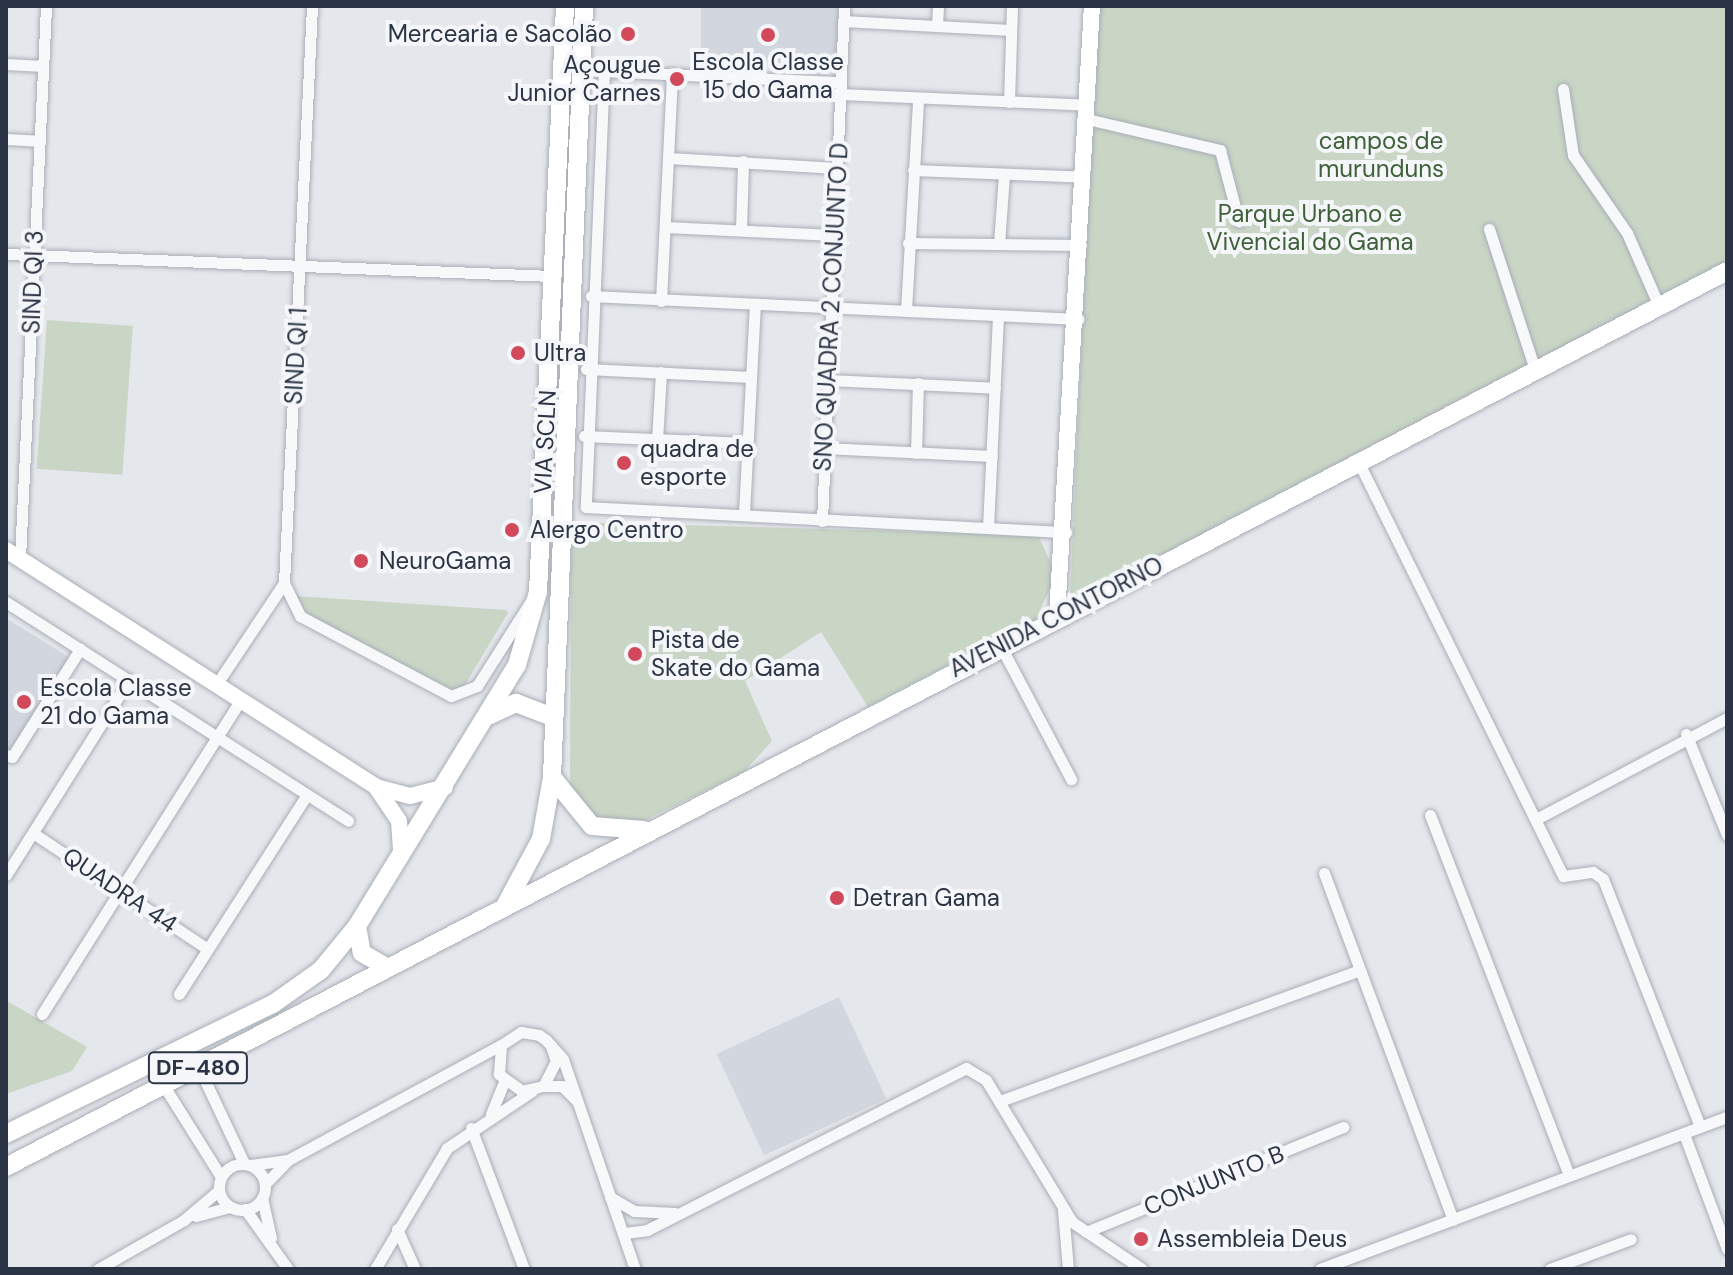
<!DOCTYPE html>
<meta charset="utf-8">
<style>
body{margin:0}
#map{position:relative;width:1733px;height:1275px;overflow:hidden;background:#e4e7ec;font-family:"DM Sans",sans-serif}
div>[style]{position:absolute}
.built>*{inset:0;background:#d2d6de;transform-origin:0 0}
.green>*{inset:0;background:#c9d6c5;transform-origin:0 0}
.roads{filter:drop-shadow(0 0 2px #a9aeb7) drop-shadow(0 0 2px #a9aeb7)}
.street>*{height:11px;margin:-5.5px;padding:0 5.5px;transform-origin:5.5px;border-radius:5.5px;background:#f7f8fa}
.street>.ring{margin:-5.5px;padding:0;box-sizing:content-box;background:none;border:11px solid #f7f8fa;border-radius:50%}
.secondary>*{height:16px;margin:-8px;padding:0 8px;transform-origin:8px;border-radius:8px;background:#fff}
.primary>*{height:18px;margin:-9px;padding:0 9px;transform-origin:9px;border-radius:9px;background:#fff}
.dots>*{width:22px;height:22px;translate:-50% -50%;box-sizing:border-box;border:4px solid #f4f6f9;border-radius:50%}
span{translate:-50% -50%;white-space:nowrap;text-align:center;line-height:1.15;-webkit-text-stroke:8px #f4f6f9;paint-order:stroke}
.shield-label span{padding:2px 6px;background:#f4f6f9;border:2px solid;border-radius:6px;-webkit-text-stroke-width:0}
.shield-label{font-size:22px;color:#2b3445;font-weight:700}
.poi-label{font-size:24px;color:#2b3445}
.right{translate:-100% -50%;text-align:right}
.left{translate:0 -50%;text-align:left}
.park-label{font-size:24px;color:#3f6138}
.street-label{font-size:24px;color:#2b3445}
.frame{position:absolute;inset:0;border:8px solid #2b3445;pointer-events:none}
</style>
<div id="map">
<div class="built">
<div style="left:701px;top:6px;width:137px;height:57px"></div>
<div style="clip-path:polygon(6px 618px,70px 658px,11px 749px,6px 746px)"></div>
<div style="left:839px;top:997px;width:112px;height:135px;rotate:65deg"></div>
</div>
<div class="green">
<div style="clip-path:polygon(1097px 6px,1727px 6px,1727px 263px,1080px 597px,1070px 596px)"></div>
<div style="left:47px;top:320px;width:86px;height:149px;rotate:4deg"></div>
<div style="clip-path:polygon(571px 522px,1038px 535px,1056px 575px,1036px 619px,868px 707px,821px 632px,745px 681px,772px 741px,744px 772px,635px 825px,598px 824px,570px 788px)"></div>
<div style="clip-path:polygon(295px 596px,506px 610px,508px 613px,460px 693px,310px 618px)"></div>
<div style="clip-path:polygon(7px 1001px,87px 1047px,72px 1071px,6px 1094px)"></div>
</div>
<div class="roads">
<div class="street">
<div style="left:843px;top:21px;width:168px;rotate:3.1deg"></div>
<div style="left:937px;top:26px;width:20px;rotate:-87deg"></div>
<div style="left:6px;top:64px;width:37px;rotate:3deg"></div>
<div style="left:581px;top:70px;width:259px;rotate:2.7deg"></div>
<div style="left:604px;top:71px;width:436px;rotate:92.4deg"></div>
<div style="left:586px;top:507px;width:481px;rotate:3deg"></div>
<div style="left:1563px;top:89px;width:67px;rotate:81.4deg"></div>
<div style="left:1573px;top:155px;width:95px;rotate:55.3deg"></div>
<div style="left:1627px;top:233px;width:80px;rotate:66.3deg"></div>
<div style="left:840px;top:94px;width:248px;rotate:2.5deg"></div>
<div style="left:1009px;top:102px;width:96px;rotate:-88.2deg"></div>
<div style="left:1087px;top:119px;width:137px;rotate:13.1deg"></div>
<div style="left:1220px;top:150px;width:74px;rotate:75.2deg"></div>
<div style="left:6px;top:139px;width:33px;rotate:3deg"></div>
<div style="left:669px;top:158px;width:168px;rotate:3.4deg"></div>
<div style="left:913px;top:170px;width:171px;rotate:2.3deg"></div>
<div style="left:665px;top:227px;width:169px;rotate:2.7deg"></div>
<div style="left:1489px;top:229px;width:148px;rotate:71.9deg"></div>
<div style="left:741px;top:230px;width:69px;rotate:-88.3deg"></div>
<div style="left:908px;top:243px;width:173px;rotate:0.7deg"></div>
<div style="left:999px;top:244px;width:70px;rotate:-85.9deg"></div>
<div style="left:6px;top:254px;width:546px;rotate:2.31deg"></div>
<div style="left:591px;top:296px;width:488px;rotate:2.7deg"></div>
<div style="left:661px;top:301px;width:228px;rotate:-87.2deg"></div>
<div style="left:906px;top:310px;width:211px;rotate:-86.7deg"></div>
<div style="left:586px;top:369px;width:165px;rotate:2.8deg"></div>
<div style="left:828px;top:380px;width:167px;rotate:2.7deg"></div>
<div style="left:584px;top:436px;width:163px;rotate:2.5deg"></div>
<div style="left:657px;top:440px;width:68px;rotate:-86.6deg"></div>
<div style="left:824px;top:448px;width:168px;rotate:2.7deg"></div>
<div style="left:916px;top:453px;width:70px;rotate:-88.4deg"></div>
<div style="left:1358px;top:461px;width:463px;rotate:63.7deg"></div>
<div style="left:1563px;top:876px;width:30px;rotate:-8deg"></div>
<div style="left:1593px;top:872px;width:12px;rotate:35deg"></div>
<div style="left:1603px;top:879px;width:266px;rotate:68.6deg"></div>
<div style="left:744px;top:513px;width:208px;rotate:-87deg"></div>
<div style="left:822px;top:521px;width:515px;rotate:-87.55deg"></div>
<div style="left:988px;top:528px;width:212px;rotate:-87.3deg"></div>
<div style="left:20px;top:558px;width:553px;rotate:-87.3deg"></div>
<div style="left:284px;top:583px;width:37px;rotate:64deg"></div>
<div style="left:300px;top:616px;width:171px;rotate:27.9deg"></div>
<div style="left:451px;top:696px;width:28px;rotate:-21deg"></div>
<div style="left:477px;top:686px;width:101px;rotate:-57.6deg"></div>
<div style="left:6px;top:602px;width:406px;rotate:32.6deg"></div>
<div style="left:1000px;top:645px;width:152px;rotate:62.1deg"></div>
<div style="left:216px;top:685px;width:123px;rotate:-56.3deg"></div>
<div style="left:284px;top:583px;width:578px;rotate:-87.22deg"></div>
<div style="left:1686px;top:734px;width:109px;rotate:67.9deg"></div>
<div style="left:6px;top:755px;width:6px;rotate:18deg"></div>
<div style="left:12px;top:757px;width:128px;rotate:-57.8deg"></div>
<div style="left:1430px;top:815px;width:386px;rotate:68.9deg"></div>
<div style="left:1538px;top:818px;width:214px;rotate:-27.9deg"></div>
<div style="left:33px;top:833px;width:208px;rotate:33.6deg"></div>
<div style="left:1324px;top:873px;width:370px;rotate:69.6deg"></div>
<div style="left:6px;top:875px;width:231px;rotate:-57.8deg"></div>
<div style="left:179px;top:994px;width:237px;rotate:-57.3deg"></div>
<div style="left:42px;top:1014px;width:370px;rotate:-57.7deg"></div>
<div style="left:551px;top:1046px;width:16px;rotate:72deg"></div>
<div style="left:556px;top:1061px;width:28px;rotate:117deg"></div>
<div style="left:543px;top:1086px;width:22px;rotate:167deg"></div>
<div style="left:522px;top:1091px;width:29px;rotate:-144deg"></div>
<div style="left:499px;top:1074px;width:29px;rotate:-86deg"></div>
<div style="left:501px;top:1045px;width:24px;rotate:-33deg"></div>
<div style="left:521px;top:1032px;width:18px;rotate:9deg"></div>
<div style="left:539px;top:1035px;width:9px;rotate:36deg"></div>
<div style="left:546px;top:1040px;width:25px;rotate:48deg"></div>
<div style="left:563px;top:1059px;width:222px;rotate:71.1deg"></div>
<div style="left:199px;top:1068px;width:105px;rotate:64.7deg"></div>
<div style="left:164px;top:1086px;width:107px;rotate:57.9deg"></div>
<div style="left:543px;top:1086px;width:19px"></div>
<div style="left:562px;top:1086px;width:21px;rotate:45deg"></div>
<div style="left:1000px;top:1101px;width:383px;rotate:-20deg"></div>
<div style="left:491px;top:1114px;width:35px;rotate:-68deg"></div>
<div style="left:471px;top:1128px;width:151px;rotate:69.4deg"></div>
<div style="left:1684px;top:1134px;width:123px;rotate:69.5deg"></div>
<div class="ring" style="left:219px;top:1164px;width:35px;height:35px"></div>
<div style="left:251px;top:1165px;width:37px;rotate:-8deg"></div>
<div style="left:265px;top:1184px;width:33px;rotate:-46deg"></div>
<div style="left:288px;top:1160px;width:242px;rotate:-28.4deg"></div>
<div style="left:610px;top:1197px;width:28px;rotate:30deg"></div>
<div style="left:634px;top:1211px;width:41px;rotate:2.8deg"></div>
<div style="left:262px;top:1198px;width:41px;rotate:77.3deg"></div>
<div style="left:245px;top:1209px;width:74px;rotate:54.4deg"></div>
<div style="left:1063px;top:1210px;width:59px;rotate:85.2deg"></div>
<div style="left:196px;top:1216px;width:35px;rotate:-15deg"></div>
<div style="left:397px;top:1229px;width:44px;rotate:65.8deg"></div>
<div style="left:1086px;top:1232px;width:278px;rotate:-22.2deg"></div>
<div style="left:624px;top:1233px;width:23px;rotate:-7deg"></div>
<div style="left:647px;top:1230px;width:358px;rotate:-26.9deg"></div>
<div style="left:966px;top:1068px;width:23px;rotate:31deg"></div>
<div style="left:986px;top:1080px;width:166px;rotate:58.8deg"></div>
<div style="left:1072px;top:1222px;width:84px;rotate:33.9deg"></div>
<div style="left:98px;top:1269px;width:99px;rotate:-29.7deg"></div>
<div style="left:184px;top:1220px;width:46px;rotate:-40.6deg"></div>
<div style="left:375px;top:1269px;width:141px;rotate:-59.2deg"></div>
<div style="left:447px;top:1148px;width:102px;rotate:-33.8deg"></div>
<div style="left:1320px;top:1269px;width:434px;rotate:-20.5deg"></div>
<div style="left:1550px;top:1269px;width:86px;rotate:-20.3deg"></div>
</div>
<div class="secondary">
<div style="left:6px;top:550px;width:439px;rotate:32.6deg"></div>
<div style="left:376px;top:787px;width:35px;rotate:15deg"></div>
<div style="left:410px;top:796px;width:36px;rotate:-14deg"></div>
<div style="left:1057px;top:616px;width:611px;rotate:-86.72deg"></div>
<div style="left:376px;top:787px;width:41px;rotate:55.9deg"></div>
<div style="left:399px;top:821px;width:32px;rotate:86deg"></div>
</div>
<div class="primary">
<div style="left:490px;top:715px;width:29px;rotate:-25deg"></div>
<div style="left:516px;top:703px;width:39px;rotate:21deg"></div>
<div style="left:552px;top:777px;width:63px;rotate:50.8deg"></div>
<div style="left:592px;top:826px;width:52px;rotate:4.4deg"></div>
<div style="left:506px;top:904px;width:74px;rotate:-61.7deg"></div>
<div style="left:541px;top:839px;width:63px;rotate:-79.9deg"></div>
<div style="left:552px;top:777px;width:772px;rotate:-87.62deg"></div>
<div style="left:357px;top:926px;width:27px;rotate:80deg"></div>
<div style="left:362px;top:953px;width:30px;rotate:30deg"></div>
<div style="left:6px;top:1134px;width:297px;rotate:-26deg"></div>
<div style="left:273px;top:1004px;width:59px;rotate:-35.3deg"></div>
<div style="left:321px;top:970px;width:57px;rotate:-50.7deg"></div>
<div style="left:357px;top:926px;width:306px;rotate:-58.5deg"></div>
<div style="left:517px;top:665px;width:76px;rotate:-74deg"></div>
<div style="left:538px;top:592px;width:587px;rotate:-87.36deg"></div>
<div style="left:6px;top:1167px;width:1940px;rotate:-27.5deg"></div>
</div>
</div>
<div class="dots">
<div style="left:628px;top:34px;background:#d1495b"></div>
<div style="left:768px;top:35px;background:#d1495b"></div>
<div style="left:677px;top:79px;background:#d1495b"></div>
<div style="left:518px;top:353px;background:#d1495b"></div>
<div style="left:624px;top:463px;background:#d1495b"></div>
<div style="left:512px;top:530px;background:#d1495b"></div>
<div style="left:361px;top:561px;background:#d1495b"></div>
<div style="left:635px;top:654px;background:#d1495b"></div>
<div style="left:24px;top:702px;background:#d1495b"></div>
<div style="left:837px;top:898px;background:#d1495b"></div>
<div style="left:1141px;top:1239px;background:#d1495b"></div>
</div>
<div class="shield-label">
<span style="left:198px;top:1068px">DF-480</span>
</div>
<div class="poi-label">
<span class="right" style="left:612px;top:34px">Mercearia e Sacolão</span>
<span style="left:768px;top:76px">Escola Classe<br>15 do Gama</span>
<span class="right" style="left:661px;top:79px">Açougue<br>Junior Carnes</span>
<span class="left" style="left:534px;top:353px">Ultra</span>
<span class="left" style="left:640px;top:463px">quadra de<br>esporte</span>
<span class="left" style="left:530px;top:530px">Alergo Centro</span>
<span class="left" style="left:379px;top:561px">NeuroGama</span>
<span class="left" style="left:651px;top:654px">Pista de<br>Skate do Gama</span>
<span class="left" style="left:40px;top:702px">Escola Classe<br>21 do Gama</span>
<span class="left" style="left:853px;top:898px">Detran Gama</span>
<span class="left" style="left:1157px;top:1239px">Assembleia Deus</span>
</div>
<div class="park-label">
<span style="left:1381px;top:155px">campos de<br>murunduns</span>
<span style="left:1310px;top:228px">Parque Urbano e<br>Vivencial do Gama</span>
</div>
<div class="street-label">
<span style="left:33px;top:282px;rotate:-88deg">SIND QI 3</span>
<span style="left:831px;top:307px;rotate:-87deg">SNO QUADRA 2 CONJUNTO D</span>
<span style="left:296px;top:356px;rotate:-87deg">SIND QI 1</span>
<span style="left:545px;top:442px;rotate:-87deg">VIA SCLN</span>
<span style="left:1056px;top:617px;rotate:-27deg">AVENIDA CONTORNO</span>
<span style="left:120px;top:890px;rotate:34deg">QUADRA 44</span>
<span style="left:1214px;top:1180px;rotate:-22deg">CONJUNTO B</span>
</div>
<div class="frame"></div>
</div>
